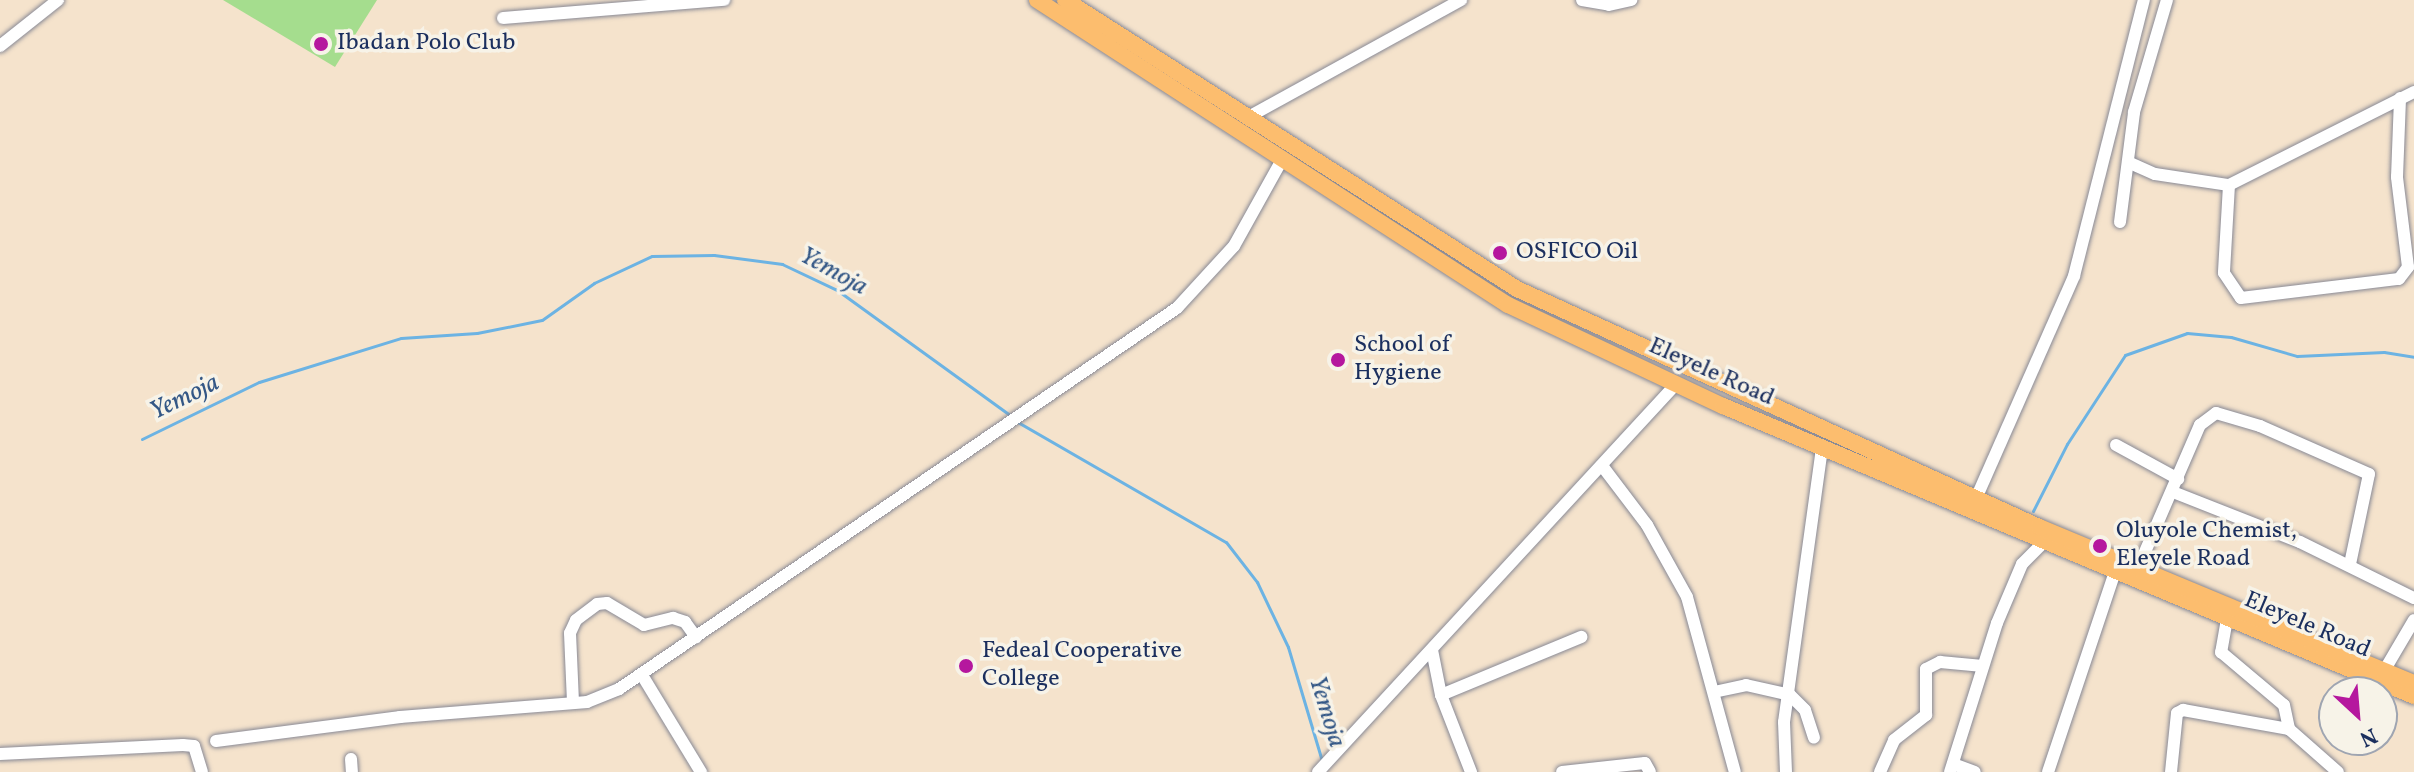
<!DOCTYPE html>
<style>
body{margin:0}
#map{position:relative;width:2414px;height:772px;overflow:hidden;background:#f5e3cc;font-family:Vollkorn,serif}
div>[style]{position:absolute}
.green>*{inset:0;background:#a5dd8e}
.stream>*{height:3px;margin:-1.5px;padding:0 1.5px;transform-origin:1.5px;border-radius:1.5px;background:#6cb3e3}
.roads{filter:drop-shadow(0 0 2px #888995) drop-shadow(0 0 2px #888995)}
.minor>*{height:12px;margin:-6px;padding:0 6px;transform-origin:6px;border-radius:6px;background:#fff}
.major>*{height:16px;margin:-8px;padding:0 8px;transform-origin:8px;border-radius:8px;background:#fcbd6e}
.dots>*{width:22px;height:22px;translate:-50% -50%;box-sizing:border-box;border:4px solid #f7f3e8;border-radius:50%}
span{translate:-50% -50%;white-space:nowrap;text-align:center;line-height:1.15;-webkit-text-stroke:7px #f7f3e8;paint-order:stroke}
.poi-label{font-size:24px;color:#1b2f5e}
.left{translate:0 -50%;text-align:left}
.street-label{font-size:24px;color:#1b2f5e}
.water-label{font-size:26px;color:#335786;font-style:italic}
.north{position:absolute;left:2318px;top:676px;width:80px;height:80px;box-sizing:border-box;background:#f7f3e8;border:2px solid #9fa5b1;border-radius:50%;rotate:154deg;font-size:22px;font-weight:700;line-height:32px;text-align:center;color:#1b2f5e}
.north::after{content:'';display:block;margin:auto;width:28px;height:36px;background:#b5179e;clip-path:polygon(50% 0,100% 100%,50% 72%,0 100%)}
</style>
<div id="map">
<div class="green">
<div style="clip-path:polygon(223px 0,377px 0,335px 67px)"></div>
</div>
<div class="stream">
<div style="left:1016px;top:421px;width:242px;rotate:30deg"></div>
<div style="left:1226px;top:542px;width:51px;rotate:52.2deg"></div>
<div style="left:1257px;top:582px;width:72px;rotate:64.5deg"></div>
<div style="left:1288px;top:647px;width:119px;rotate:73.4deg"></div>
<div style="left:142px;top:439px;width:130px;rotate:-26deg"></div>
<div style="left:259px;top:382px;width:149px;rotate:-17.2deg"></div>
<div style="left:401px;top:338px;width:76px;rotate:-3.8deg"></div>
<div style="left:477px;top:333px;width:66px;rotate:-11.3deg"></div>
<div style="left:542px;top:320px;width:64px;rotate:-35.4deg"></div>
<div style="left:594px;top:283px;width:64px;rotate:-25deg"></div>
<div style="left:652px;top:256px;width:62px;rotate:-0.9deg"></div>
<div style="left:714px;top:255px;width:69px;rotate:7.5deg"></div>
<div style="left:782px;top:264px;width:61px;rotate:25.3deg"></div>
<div style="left:837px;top:290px;width:215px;rotate:35.9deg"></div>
<div style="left:2033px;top:511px;width:75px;rotate:-63.1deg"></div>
<div style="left:2067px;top:444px;width:106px;rotate:-56.9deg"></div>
<div style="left:2125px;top:355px;width:66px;rotate:-19.5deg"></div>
<div style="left:2187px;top:333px;width:44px;rotate:5.2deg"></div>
<div style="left:2231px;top:337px;width:69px;rotate:16.1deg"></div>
<div style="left:2297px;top:356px;width:87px;rotate:-2.6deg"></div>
<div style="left:2384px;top:352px;width:30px;rotate:9deg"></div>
</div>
<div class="roads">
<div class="minor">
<div style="left:1582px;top:0;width:27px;rotate:10deg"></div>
<div style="left:1609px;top:5px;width:23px;rotate:-13deg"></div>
<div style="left:503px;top:18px;width:222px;rotate:-4.7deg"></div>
<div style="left:0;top:46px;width:74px;rotate:-38.4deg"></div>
<div style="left:1250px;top:116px;width:241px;rotate:-28.8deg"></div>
<div style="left:2130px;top:163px;width:27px;rotate:24deg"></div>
<div style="left:2155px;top:174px;width:75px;rotate:8.5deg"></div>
<div style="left:2229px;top:185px;width:207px;rotate:-26.7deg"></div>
<div style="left:2229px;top:185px;width:88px;rotate:93.3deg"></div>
<div style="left:2224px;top:273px;width:30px;rotate:56deg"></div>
<div style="left:2241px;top:298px;width:159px;rotate:-6.9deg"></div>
<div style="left:2399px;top:279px;width:15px;rotate:-53deg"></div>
<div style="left:2408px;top:267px;width:91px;rotate:-97deg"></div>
<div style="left:2397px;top:177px;width:79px;rotate:-87.8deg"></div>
<div style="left:2120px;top:222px;width:111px;rotate:-82.7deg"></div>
<div style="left:2134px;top:112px;width:117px;rotate:-73.6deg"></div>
<div style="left:2116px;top:445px;width:71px;rotate:28.7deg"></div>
<div style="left:1603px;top:467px;width:73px;rotate:52.8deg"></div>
<div style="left:1647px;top:525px;width:82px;rotate:60.9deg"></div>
<div style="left:1687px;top:597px;width:181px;rotate:74.7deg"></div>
<div style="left:2173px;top:492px;width:136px;rotate:21.5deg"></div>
<div style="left:2300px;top:542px;width:127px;rotate:26.2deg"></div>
<div style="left:1974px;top:503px;width:248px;rotate:-66.2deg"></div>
<div style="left:2074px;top:276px;width:285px;rotate:-75.8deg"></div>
<div style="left:2138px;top:568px;width:156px;rotate:-66.6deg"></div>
<div style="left:2200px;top:425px;width:20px;rotate:-37deg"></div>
<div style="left:2216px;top:413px;width:46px;rotate:16.5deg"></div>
<div style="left:2260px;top:426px;width:119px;rotate:23.8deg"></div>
<div style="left:2369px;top:474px;width:92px;rotate:101.9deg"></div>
<div style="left:2227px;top:619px;width:34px;rotate:100deg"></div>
<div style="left:2221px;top:652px;width:82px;rotate:40.1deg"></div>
<div style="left:2284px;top:705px;width:25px;rotate:78deg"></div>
<div style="left:1432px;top:650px;width:46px;rotate:78.7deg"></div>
<div style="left:1441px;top:695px;width:83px;rotate:68.7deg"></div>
<div style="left:2384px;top:671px;width:59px;rotate:-59.5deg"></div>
<div style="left:642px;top:675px;width:114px;rotate:58.7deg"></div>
<div style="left:1714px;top:692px;width:33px;rotate:-12deg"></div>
<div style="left:1746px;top:685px;width:45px;rotate:12.8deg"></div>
<div style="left:1790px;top:695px;width:21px;rotate:45deg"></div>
<div style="left:1805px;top:710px;width:29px;rotate:72deg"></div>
<div style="left:1441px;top:695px;width:152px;rotate:-22.5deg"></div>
<div style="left:573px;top:702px;width:69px;rotate:-92.5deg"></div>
<div style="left:570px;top:633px;width:14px;rotate:-65deg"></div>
<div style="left:576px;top:620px;width:26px;rotate:-37deg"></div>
<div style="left:597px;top:604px;width:10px;rotate:-6deg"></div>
<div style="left:607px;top:603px;width:43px;rotate:30.7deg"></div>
<div style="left:644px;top:625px;width:30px;rotate:-14deg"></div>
<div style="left:673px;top:618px;width:13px;rotate:18deg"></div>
<div style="left:685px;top:622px;width:19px;rotate:54deg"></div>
<div style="left:216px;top:741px;width:186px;rotate:-7.4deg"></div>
<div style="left:400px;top:717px;width:188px;rotate:-4.6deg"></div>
<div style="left:587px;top:702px;width:35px;rotate:-22deg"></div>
<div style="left:619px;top:689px;width:676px;rotate:-34.33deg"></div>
<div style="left:1177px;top:308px;width:84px;rotate:-47.4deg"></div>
<div style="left:1234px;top:246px;width:101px;rotate:-60.9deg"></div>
<div style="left:0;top:754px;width:183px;rotate:-2.8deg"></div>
<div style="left:183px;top:745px;width:11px;rotate:5deg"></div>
<div style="left:194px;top:746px;width:27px;rotate:73deg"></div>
<div style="left:351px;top:759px;width:13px;rotate:86deg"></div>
<div style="left:1953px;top:764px;width:23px;rotate:20deg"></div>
<div style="left:1318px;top:772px;width:528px;rotate:-47.3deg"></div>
<div style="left:1562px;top:772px;width:83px;rotate:-6.2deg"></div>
<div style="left:1645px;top:763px;width:10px;rotate:61deg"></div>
<div style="left:1786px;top:772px;width:50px;rotate:-92.3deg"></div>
<div style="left:1784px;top:722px;width:277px;rotate:-82.1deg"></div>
<div style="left:1880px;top:772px;width:35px;rotate:-66deg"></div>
<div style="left:1894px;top:740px;width:41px;rotate:-38deg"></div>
<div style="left:1926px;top:715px;width:46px;rotate:-90deg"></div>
<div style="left:1926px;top:669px;width:16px;rotate:-27deg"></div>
<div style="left:1940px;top:662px;width:43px;rotate:5.3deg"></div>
<div style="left:1950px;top:772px;width:156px;rotate:-72.5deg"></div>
<div style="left:1997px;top:623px;width:64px;rotate:-67deg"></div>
<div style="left:2022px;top:564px;width:31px;rotate:-45deg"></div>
<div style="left:2048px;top:772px;width:211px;rotate:-71.5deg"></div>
<div style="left:2171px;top:772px;width:59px;rotate:-84.2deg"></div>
<div style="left:2177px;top:713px;width:7px;rotate:-27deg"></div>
<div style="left:2183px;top:710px;width:108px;rotate:10.2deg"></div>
<div style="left:2289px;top:729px;width:65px;rotate:41.3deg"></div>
</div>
<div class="major">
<div style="left:1037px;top:0;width:561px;rotate:32.93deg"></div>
<div style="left:1508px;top:305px;width:238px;rotate:25.2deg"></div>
<div style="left:1723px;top:406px;width:749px;rotate:22.77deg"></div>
<div style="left:1065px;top:0;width:536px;rotate:32.59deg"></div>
<div style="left:1517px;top:289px;width:574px;rotate:24.51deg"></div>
<div style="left:2039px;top:527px;width:406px;rotate:22.6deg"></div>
</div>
</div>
<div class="dots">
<div style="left:321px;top:44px;background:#b5179e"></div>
<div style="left:1500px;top:253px;background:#b5179e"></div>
<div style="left:1338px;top:360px;background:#b5179e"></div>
<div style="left:2100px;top:546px;background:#b5179e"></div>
<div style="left:966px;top:666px;background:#b5179e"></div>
</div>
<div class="poi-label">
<span class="left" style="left:337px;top:44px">Ibadan Polo Club</span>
<span class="left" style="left:1516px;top:253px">OSFICO Oil</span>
<span class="left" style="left:1354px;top:360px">School of<br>Hygiene</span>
<span class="left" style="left:2116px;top:546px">Oluyole Chemist,<br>Eleyele Road</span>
<span class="left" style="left:982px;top:666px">Fedeal Cooperative<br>College</span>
</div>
<div class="street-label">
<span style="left:1711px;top:373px;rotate:24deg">Eleyele Road</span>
<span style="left:2307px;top:626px;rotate:23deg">Eleyele Road</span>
</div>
<div class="water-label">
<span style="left:833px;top:272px;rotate:29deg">Yemoja</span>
<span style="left:185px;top:398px;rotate:-26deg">Yemoja</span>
<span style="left:1326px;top:712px;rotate:73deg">Yemoja</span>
</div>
<div class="north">N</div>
</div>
